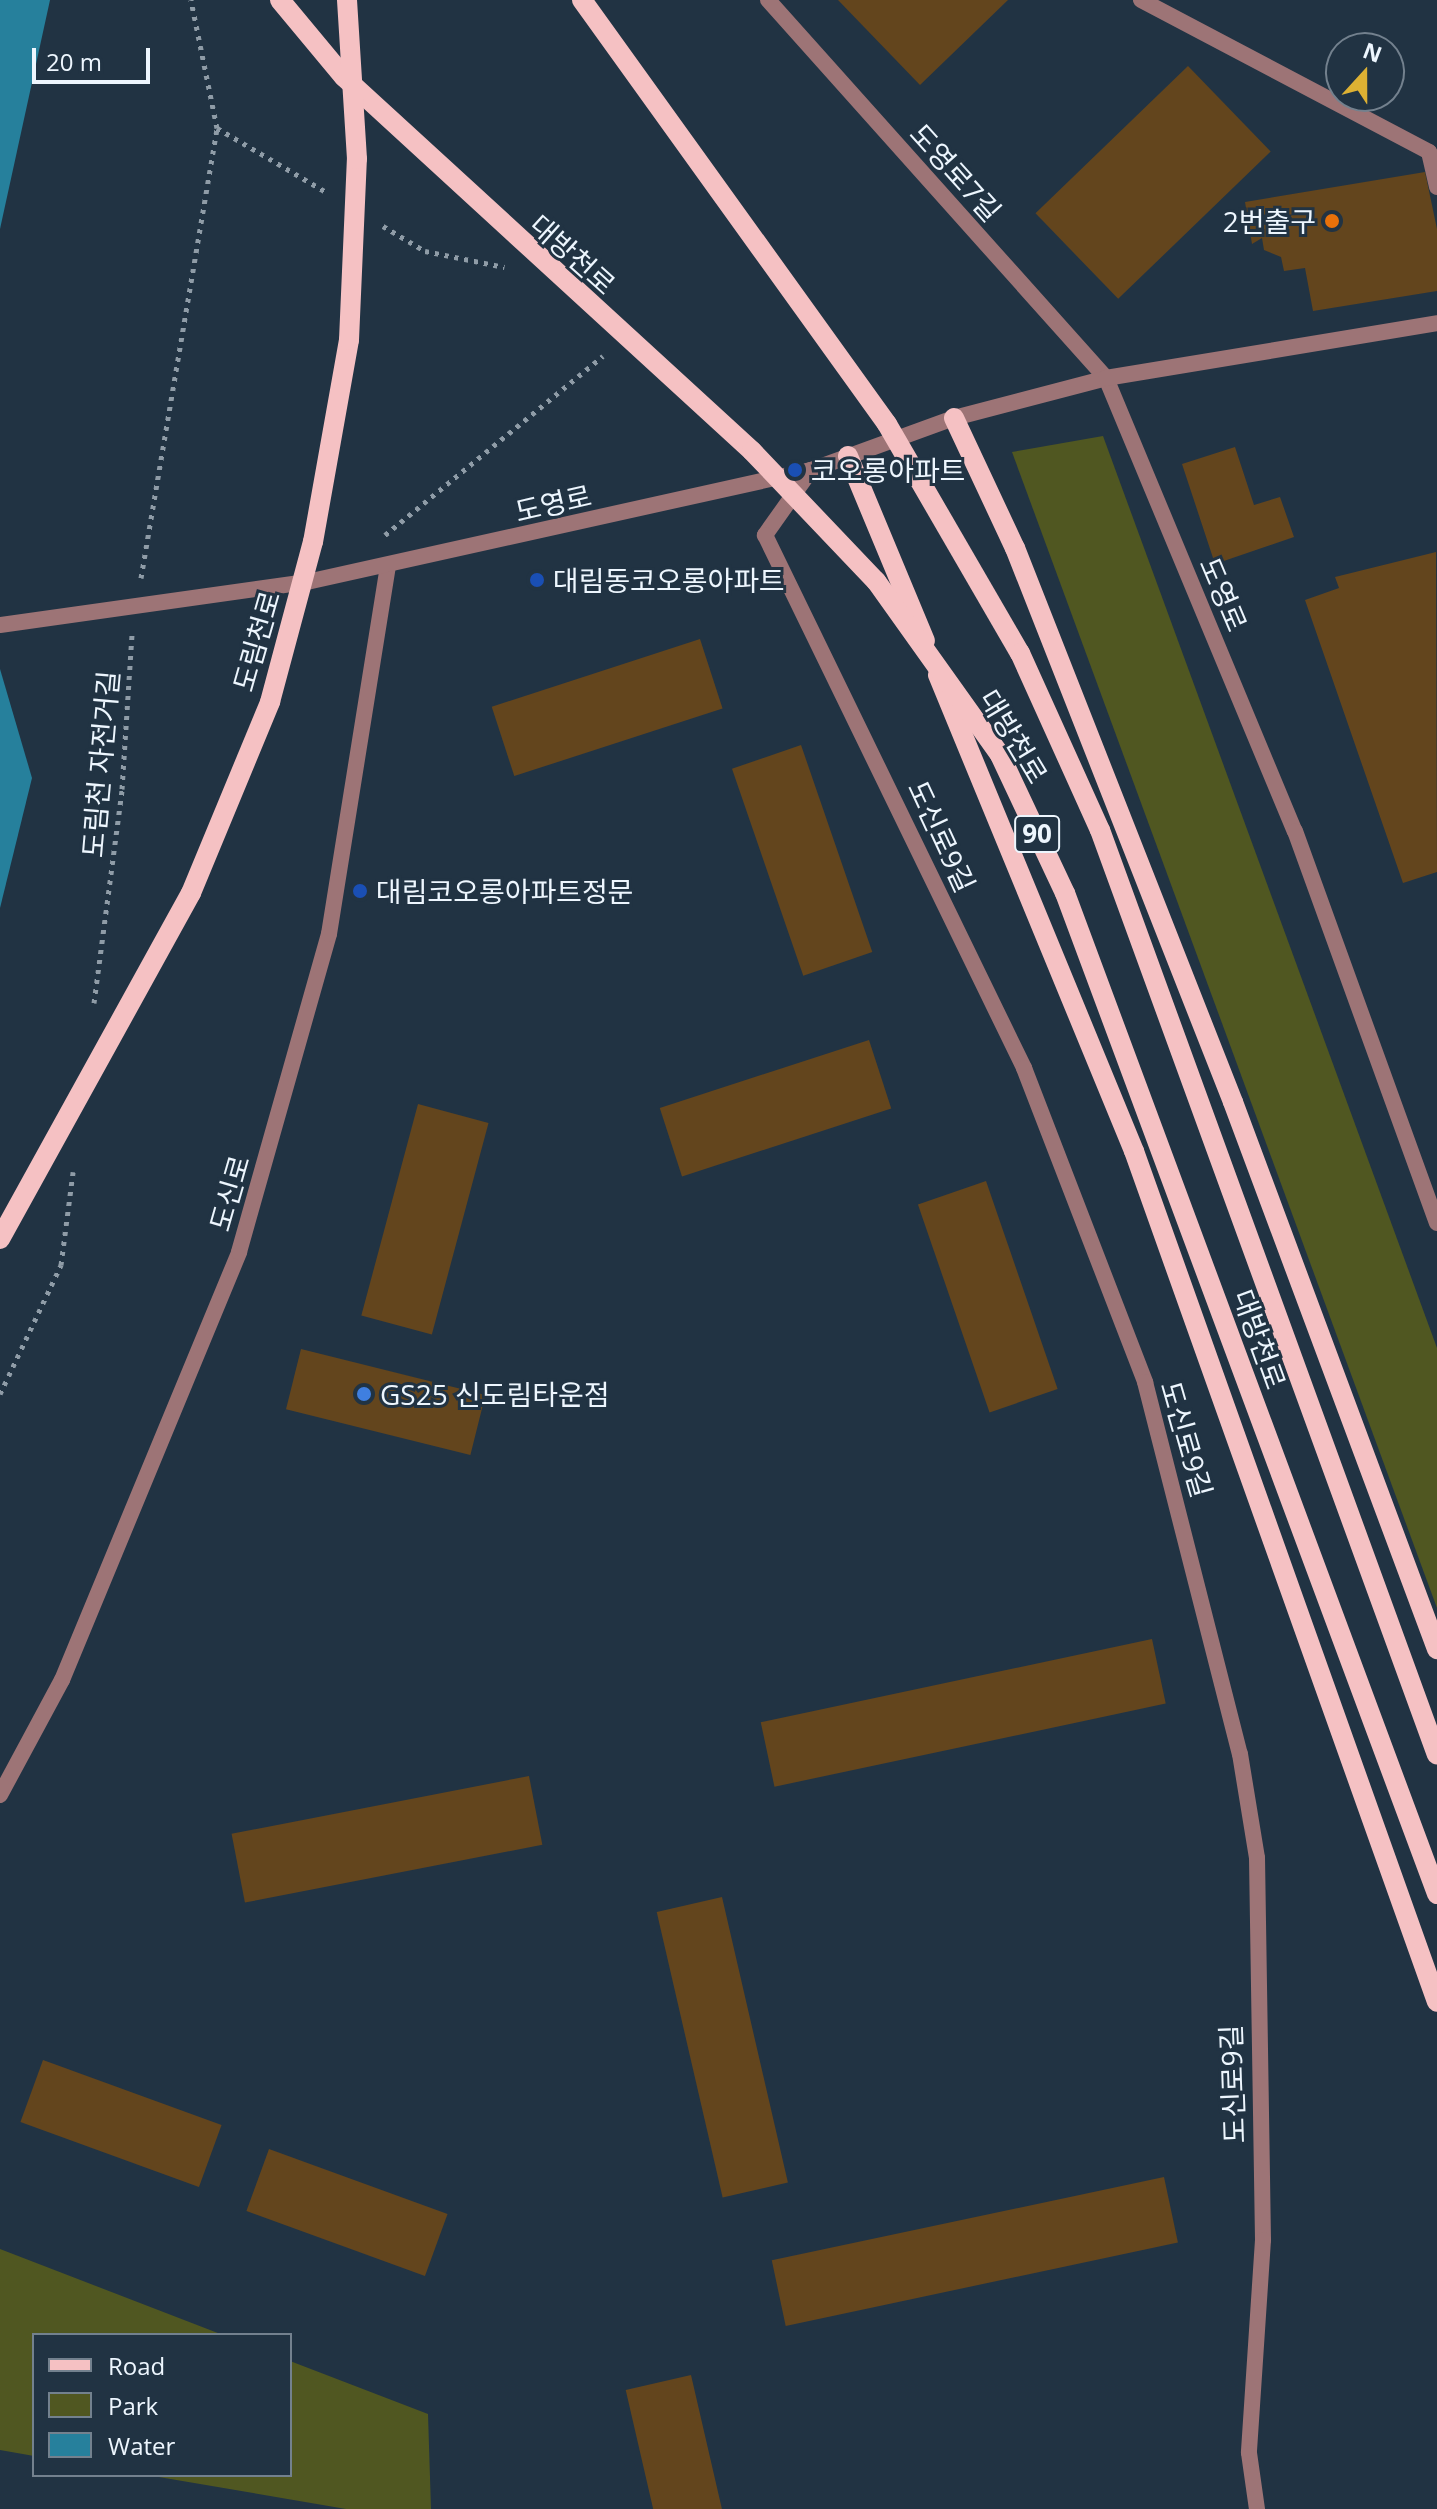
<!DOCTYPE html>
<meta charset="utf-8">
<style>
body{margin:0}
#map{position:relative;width:1437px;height:2509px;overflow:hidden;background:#213343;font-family:"Open Sans","Noto Sans KR",sans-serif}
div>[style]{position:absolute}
.green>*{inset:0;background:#505721}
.water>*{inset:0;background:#26809c}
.building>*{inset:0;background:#63451d;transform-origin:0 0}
.path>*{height:5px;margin-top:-2.5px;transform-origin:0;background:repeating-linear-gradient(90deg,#8f9ca7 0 4px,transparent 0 10px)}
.service>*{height:16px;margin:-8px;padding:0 8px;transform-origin:8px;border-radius:8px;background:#9d7476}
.minor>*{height:16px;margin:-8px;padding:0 8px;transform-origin:8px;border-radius:8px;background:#9d7476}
.tertiary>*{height:16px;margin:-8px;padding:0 8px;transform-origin:8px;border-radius:8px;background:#9d7476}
.primary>*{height:20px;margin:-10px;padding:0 10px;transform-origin:10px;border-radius:10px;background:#f5c1c3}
.tertiary-bridge>*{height:16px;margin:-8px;padding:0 8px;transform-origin:8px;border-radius:8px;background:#9d7476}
.primary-bridge>*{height:20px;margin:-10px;padding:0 10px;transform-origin:10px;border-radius:10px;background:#f5c1c3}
.dots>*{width:22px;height:22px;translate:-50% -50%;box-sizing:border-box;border:4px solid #213343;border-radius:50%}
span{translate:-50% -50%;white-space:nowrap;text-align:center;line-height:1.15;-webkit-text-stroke:6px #213343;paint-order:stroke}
.shield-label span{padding:2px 6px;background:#213343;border:2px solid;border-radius:6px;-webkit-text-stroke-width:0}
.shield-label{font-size:26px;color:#edf6fe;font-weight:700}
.street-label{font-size:28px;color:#edf6fe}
.poi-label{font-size:28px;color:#edf6fe}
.right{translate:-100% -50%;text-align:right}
.left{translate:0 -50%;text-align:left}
.legend{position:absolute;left:32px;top:2333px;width:260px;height:144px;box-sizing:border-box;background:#213343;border:2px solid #73818e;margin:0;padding:10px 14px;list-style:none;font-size:24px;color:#edf6fe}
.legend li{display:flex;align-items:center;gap:16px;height:40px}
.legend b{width:40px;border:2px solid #73818e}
.north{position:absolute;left:1325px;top:32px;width:80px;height:80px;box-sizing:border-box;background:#213343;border:2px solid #73818e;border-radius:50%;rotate:21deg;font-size:22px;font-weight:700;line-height:32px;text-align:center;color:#edf6fe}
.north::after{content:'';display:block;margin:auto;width:28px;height:36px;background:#ddb133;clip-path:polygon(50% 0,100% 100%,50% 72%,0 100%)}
.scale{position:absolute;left:32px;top:48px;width:118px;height:36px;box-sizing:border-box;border:4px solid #edf6fe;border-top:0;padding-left:10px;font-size:24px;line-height:28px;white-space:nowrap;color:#edf6fe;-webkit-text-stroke:6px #213343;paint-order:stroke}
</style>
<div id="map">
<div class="green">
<div style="clip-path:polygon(1103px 436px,1437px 1348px,1437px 1608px,1012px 452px)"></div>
<div style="clip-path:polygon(0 2249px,223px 2335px,34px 2335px,34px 2456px,0 2450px)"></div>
<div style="clip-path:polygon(290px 2361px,428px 2414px,431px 2509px,346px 2509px,147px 2475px,290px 2475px)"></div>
</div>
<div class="water">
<div style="clip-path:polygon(0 0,50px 0,0 229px)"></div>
<div style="clip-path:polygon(0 669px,32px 778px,0 908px)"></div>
</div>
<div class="building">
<div style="clip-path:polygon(838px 0,1008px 0,920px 85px)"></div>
<div style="left:1188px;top:66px;width:119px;height:212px;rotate:46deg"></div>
<div style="clip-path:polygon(1425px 172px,1437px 229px,1437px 291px,1313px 311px,1305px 268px,1284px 271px,1281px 257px,1264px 250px,1262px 238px,1252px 244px,1245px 202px)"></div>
<div style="clip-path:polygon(1235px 447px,1254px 505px,1280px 497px,1294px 537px,1215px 564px,1182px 464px)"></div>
<div style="clip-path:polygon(1436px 552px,1437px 872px,1403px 883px,1305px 600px,1339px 588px,1335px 577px)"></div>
<div style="left:700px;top:639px;width:73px;height:219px;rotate:72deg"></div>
<div style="left:801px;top:745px;width:219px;height:73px;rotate:71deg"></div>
<div style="left:869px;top:1040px;width:72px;height:220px;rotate:72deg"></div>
<div style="left:418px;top:1104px;width:73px;height:219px;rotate:15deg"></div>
<div style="left:986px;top:1181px;width:220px;height:72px;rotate:71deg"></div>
<div style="left:301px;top:1349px;width:190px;height:62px;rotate:14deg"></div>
<div style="left:1152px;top:1639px;width:66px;height:400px;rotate:78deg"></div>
<div style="left:529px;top:1776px;width:70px;height:303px;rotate:79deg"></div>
<div style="left:722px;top:1897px;width:293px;height:67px;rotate:77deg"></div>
<div style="left:43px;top:2060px;width:190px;height:66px;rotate:20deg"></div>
<div style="left:269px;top:2149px;width:190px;height:66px;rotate:20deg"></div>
<div style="left:1164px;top:2177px;width:67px;height:401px;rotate:78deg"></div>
<div style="left:691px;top:2375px;width:138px;height:67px;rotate:77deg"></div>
</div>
<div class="path">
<div style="left:217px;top:128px;width:126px;rotate:30.4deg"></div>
<div style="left:383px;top:226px;width:49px;rotate:30.8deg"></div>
<div style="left:425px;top:251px;width:81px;rotate:11.4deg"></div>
<div style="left:385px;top:535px;width:282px;rotate:-39.4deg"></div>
<div style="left:141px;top:578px;width:456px;rotate:-80.4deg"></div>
<div style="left:217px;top:128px;width:131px;rotate:-101.5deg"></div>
<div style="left:94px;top:1003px;width:216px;rotate:-82.5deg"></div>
<div style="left:122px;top:789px;width:154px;rotate:-86.3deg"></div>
<div style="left:0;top:1394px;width:143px;rotate:-64.7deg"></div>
<div style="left:61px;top:1265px;width:94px;rotate:-82.6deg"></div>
</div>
<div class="service">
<div style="left:1141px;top:0;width:326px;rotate:27.8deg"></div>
<div style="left:1429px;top:152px;width:36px;rotate:77deg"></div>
</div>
<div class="minor">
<div style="left:768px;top:0;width:507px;rotate:48.2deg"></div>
<div style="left:1106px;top:378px;width:491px;rotate:67.4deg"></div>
<div style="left:1295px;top:831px;width:417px;rotate:70.1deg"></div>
<div style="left:811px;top:470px;width:80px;rotate:125.3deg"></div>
<div style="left:765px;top:535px;width:593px;rotate:64.08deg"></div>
<div style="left:1024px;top:1068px;width:337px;rotate:68.9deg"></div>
<div style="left:1145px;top:1382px;width:384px;rotate:75.7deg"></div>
<div style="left:1240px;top:1754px;width:105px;rotate:80.7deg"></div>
<div style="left:1257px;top:1858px;width:382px;rotate:89.1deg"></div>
<div style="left:1263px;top:2240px;width:213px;rotate:93.8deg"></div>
<div style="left:1249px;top:2453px;width:57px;rotate:81.9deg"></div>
<div style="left:0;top:1795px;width:131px;rotate:-61.7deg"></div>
<div style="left:62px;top:1680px;width:463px;rotate:-67.5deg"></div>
<div style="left:239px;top:1252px;width:330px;rotate:-74.2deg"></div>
<div style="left:329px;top:934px;width:372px;rotate:-80.9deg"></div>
</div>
<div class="tertiary">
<div style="left:307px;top:582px;width:516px;rotate:-12.53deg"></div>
<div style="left:811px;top:470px;width:152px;rotate:-20deg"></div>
<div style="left:954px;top:418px;width:157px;rotate:-14.7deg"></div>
<div style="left:1106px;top:378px;width:336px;rotate:-9.4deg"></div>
</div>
<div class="primary">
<div style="left:954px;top:418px;width:144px;rotate:64.9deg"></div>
<div style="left:1015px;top:548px;width:595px;rotate:68.52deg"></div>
<div style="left:1233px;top:1102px;width:584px;rotate:69.55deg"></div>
<div style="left:848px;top:456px;width:200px;rotate:67.4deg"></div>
<div style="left:938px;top:675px;width:515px;rotate:67.62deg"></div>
<div style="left:1134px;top:1151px;width:903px;rotate:70.4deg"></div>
</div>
<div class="tertiary-bridge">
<div style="left:0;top:625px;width:310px;rotate:-8deg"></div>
</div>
<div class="primary-bridge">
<div style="left:280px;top:0;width:100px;rotate:50.3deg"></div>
<div style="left:344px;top:77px;width:553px;rotate:42.51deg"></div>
<div style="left:752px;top:451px;width:180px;rotate:46.4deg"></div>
<div style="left:876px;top:581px;width:214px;rotate:54.5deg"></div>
<div style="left:1000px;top:755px;width:153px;rotate:64.8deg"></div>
<div style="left:1065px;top:893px;width:1068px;rotate:69.61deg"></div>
<div style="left:582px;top:0;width:522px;rotate:54.27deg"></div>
<div style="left:887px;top:424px;width:265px;rotate:59.9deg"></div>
<div style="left:1020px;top:653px;width:194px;rotate:65.7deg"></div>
<div style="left:1100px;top:830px;width:984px;rotate:69.98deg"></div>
<div style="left:0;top:1239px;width:395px;rotate:-61.1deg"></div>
<div style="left:191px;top:893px;width:207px;rotate:-67.5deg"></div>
<div style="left:270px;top:702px;width:166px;rotate:-75deg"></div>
<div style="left:313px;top:542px;width:205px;rotate:-79.9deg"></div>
<div style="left:349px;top:340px;width:181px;rotate:-87.5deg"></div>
<div style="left:357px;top:159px;width:159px;rotate:-93.6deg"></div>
</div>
<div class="dots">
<div style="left:1332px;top:221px;background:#e8710a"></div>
<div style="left:795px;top:470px;background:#1a4fb4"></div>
<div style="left:537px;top:580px;background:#1a4fb4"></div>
<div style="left:360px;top:891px;background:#1a4fb4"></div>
<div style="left:364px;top:1394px;background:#3f7fe0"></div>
</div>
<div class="shield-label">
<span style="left:1037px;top:834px">90</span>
</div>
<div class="street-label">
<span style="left:956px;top:172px;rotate:48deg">도영로7길</span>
<span style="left:573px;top:254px;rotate:42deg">대방천로</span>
<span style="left:553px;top:503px;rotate:-13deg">도영로</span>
<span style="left:1224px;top:594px;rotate:67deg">도영로</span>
<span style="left:256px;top:641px;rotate:-74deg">도림천로</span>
<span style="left:1014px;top:736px;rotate:59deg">대방천로</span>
<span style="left:100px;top:764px;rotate:-85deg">도림천 자전거길</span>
<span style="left:942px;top:836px;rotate:65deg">도신로9길</span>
<span style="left:229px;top:1193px;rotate:-74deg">도신로</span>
<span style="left:1260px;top:1339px;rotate:70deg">대방천로</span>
<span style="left:1187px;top:1439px;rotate:74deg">도신로9길</span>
<span style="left:1232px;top:2084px;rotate:-92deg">도신로9길</span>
</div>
<div class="poi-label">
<span class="right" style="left:1316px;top:221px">2번출구</span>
<span class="left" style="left:811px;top:470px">코오롱아파트</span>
<span class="left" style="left:553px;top:580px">대림동코오롱아파트</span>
<span class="left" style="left:376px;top:891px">대림코오롱아파트정문</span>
<span class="left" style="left:380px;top:1394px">GS25 신도림타운점</span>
</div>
<ul class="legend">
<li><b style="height:10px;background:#f5c1c3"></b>Road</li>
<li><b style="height:22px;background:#505721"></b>Park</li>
<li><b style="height:22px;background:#26809c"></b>Water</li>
</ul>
<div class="north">N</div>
<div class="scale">20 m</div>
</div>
